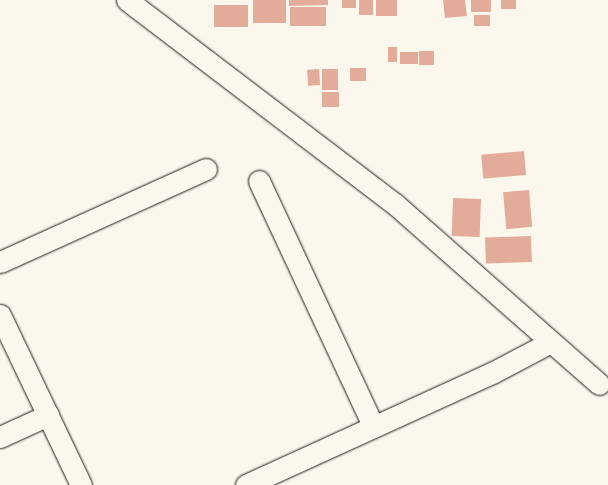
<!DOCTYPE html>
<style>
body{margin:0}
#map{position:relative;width:608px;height:485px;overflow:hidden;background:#fbf7ec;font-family:Dekko,sans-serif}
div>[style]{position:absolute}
.building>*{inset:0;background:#e3ac9a;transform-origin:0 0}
.roads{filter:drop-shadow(0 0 1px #1c1c1c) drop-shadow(0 0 1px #1c1c1c)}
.minor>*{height:21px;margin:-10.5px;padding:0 10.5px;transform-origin:10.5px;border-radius:10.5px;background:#fbf7ec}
span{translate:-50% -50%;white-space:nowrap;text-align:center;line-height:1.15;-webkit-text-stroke:5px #fbf7ec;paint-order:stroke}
</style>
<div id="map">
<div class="building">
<div style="left:253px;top:0;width:33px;height:23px"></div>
<div style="clip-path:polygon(289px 0,328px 0,328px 5px,289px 6px)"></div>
<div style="left:342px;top:0;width:14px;height:8px"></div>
<div style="left:359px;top:0;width:14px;height:15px"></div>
<div style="left:376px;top:0;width:21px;height:16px"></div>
<div style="clip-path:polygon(443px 0,465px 0,467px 16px,445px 18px)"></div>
<div style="left:471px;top:0;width:20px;height:12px"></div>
<div style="left:501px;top:0;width:15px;height:9px"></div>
<div style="left:214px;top:5px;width:34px;height:22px"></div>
<div style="left:290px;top:7px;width:36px;height:19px"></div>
<div style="left:474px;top:15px;width:16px;height:11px"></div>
<div style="left:388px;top:47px;width:9px;height:15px"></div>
<div style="left:434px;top:51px;width:14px;height:15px;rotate:90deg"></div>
<div style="left:400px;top:52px;width:18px;height:12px"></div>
<div style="left:350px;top:68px;width:16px;height:13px"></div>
<div style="left:319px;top:69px;width:16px;height:12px;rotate:86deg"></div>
<div style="left:322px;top:69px;width:16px;height:21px"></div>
<div style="left:322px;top:92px;width:17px;height:15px"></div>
<div style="left:524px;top:151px;width:24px;height:43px;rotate:85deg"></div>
<div style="left:529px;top:190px;width:37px;height:26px;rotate:85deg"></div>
<div style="left:453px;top:198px;width:28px;height:38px;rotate:2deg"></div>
<div style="left:531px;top:236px;width:26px;height:46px;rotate:88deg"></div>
</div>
<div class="roads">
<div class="minor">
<div style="left:127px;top:0;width:337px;rotate:37.3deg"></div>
<div style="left:395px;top:204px;width:272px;rotate:41.4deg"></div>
<div style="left:259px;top:181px;width:269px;rotate:65deg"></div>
<div style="left:0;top:262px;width:226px;rotate:-24.3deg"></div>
<div style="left:0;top:315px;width:188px;rotate:64.5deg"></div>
<div style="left:0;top:437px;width:53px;rotate:-24.6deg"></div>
<div style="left:246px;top:485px;width:270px;rotate:-24.5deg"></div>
<div style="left:492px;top:373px;width:64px;rotate:-27.8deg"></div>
</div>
</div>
</div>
